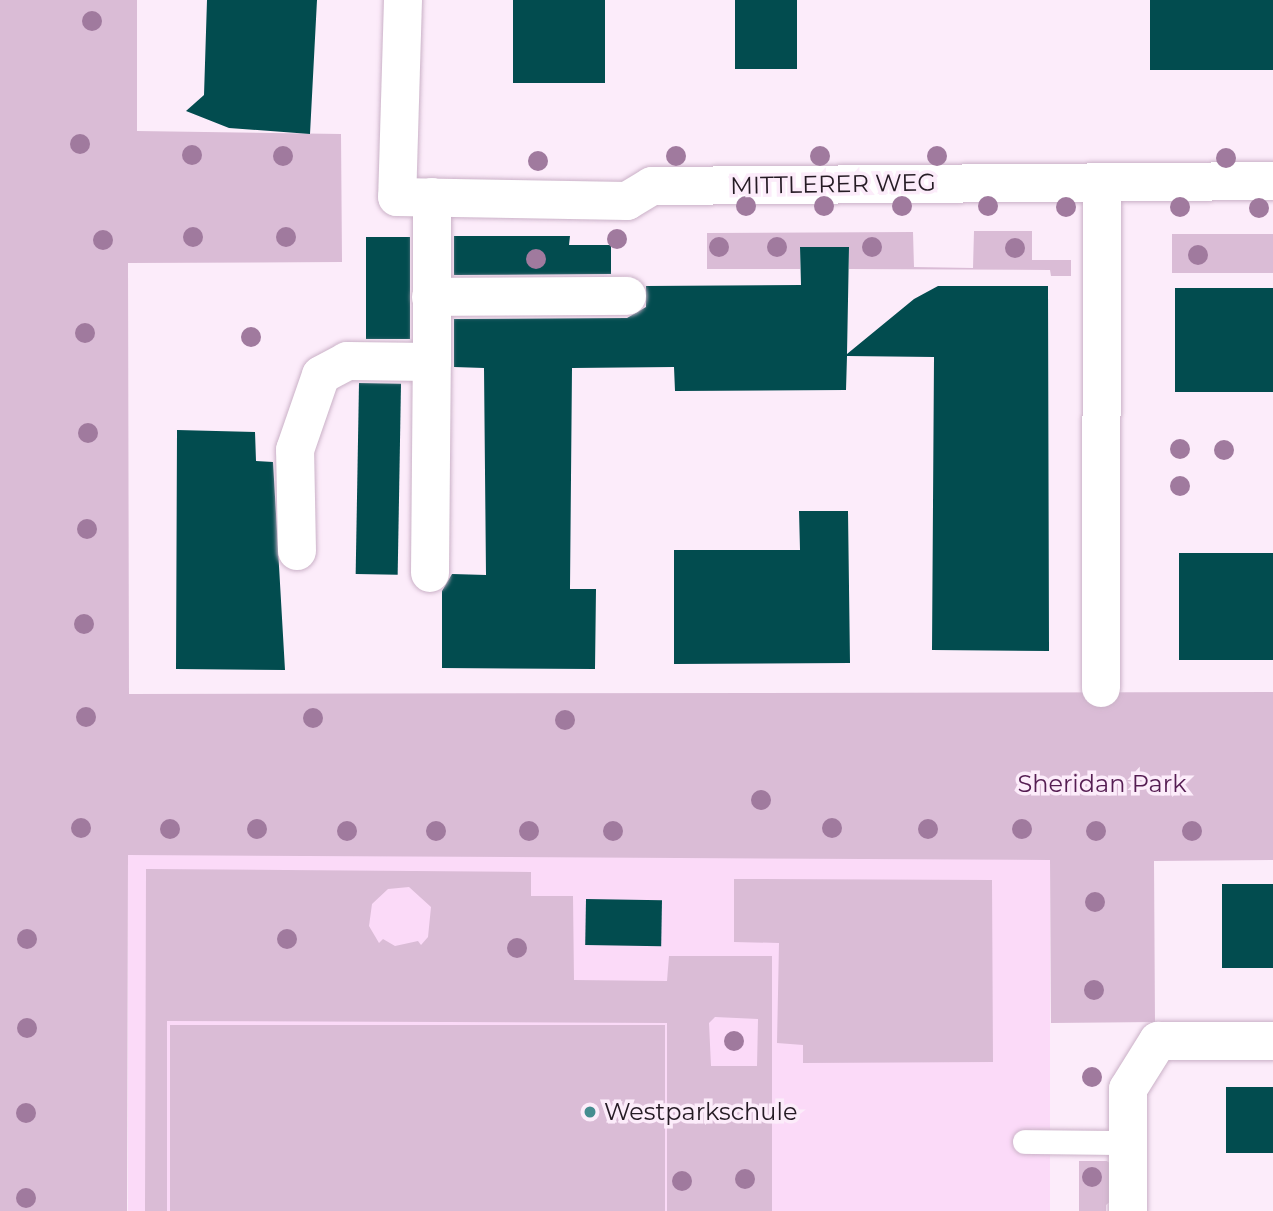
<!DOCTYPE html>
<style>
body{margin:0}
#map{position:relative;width:1273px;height:1211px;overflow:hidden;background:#fcecfa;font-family:Montserrat,sans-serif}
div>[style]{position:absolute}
.built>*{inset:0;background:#fbdaf8;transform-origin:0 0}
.green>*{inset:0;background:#dabcd6;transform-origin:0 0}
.building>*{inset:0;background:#024c4f;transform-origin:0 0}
.roads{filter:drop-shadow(0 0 2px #cab1c7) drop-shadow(0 0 2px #cab1c7)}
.lane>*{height:24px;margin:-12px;padding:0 12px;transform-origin:12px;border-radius:12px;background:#fff}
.street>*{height:38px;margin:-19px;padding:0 19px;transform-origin:19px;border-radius:19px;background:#fff}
.trees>*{width:20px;height:20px;margin:-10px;border-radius:50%;background:#a07a9e}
.dots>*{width:19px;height:19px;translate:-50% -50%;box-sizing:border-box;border:4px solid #fcecfa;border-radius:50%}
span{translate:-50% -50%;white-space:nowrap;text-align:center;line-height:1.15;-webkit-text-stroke:7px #fcecfa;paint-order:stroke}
.street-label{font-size:24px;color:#251b24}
.park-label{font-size:24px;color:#551d52}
.poi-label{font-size:24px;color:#251b24}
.left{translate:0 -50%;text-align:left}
</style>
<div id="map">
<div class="built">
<div style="left:128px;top:855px;width:922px;height:356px"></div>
</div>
<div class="green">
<div style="clip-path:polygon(0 0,137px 0,137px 131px,341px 134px,342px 262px,128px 263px,129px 694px,1273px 692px,1273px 860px,1154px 861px,1155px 1022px,1051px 1023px,1050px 860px,128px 855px,127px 1211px,0 1211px)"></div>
<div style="clip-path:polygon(974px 231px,1032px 231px,1032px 260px,1071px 260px,1071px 276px,1051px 276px,1050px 270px,849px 269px,849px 248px,800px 247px,800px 269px,707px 269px,707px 233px,913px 232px,914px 267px,973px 268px)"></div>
<div style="left:1273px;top:234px;width:39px;height:101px;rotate:90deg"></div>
<div style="clip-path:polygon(evenodd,146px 869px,531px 872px,531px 896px,573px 896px,574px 980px,667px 981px,669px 956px,772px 956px,772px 1211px,667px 1211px,667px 1023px,167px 1021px,167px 1211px,145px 1211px,146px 869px,409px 887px,431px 907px,428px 937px,421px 945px,418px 941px,395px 946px,383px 939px,379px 943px,369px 926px,372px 904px,388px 889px,409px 887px,146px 869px,715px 1017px,758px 1019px,757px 1066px,711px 1066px,709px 1023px,715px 1017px)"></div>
<div style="clip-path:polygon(734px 879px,992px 880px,993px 1062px,803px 1063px,803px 1045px,777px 1043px,779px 943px,734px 942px)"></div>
<div style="left:170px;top:1025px;width:495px;height:186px"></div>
<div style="clip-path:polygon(1079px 1161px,1107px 1161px,1123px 1174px,1123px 1191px,1106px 1205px,1106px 1211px,1079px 1211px)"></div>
</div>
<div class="building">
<div style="clip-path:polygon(207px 0,317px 0,310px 134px,229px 128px,186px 111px,204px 95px)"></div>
<div style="left:513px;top:0;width:92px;height:83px"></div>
<div style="left:735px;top:0;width:62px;height:69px"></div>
<div style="left:1150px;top:0;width:123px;height:70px"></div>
<div style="clip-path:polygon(454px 236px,570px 236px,569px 245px,611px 245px,611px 274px,454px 275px)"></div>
<div style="left:366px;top:237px;width:44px;height:102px"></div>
<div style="clip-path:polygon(800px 247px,849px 247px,847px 354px,914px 299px,938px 286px,1048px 286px,1049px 651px,932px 650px,934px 357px,847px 356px,846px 390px,675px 391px,674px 367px,572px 368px,570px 589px,596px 589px,595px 669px,442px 668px,442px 591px,452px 574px,486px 575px,484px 368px,454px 367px,454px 319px,627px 318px,646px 307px,646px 286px,801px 285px)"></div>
<div style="left:1175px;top:288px;width:98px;height:104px"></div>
<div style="left:359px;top:383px;width:42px;height:191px;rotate:1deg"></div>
<div style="clip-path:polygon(177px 430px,255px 432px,256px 461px,273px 462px,285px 670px,176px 669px)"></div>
<div style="clip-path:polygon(799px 511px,848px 511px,850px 663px,674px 664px,674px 550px,800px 550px)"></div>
<div style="left:1179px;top:553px;width:94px;height:107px"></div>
<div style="left:1273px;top:884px;width:84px;height:51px;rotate:90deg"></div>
<div style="left:586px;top:899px;width:76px;height:46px;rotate:1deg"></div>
<div style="left:1226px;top:1087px;width:47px;height:66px"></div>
</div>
<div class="roads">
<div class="lane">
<div style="left:1025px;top:1142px;width:102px;rotate:0.6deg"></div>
</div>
<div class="street">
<div style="left:403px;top:0;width:197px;rotate:91.7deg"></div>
<div style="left:397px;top:197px;width:230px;rotate:1deg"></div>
<div style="left:627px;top:201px;width:29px;rotate:-31deg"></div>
<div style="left:652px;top:186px;width:621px;rotate:-0.46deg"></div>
<div style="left:431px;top:297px;width:196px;rotate:-0.3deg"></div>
<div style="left:297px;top:551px;width:101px;rotate:-91.1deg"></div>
<div style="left:295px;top:450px;width:79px;rotate:-70.9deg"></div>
<div style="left:321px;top:375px;width:30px;rotate:-28deg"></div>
<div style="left:347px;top:361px;width:85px;rotate:0.7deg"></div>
<div style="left:432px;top:362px;width:165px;rotate:-90deg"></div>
<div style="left:430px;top:573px;width:211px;rotate:-89.5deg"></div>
<div style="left:1101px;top:688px;width:506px;rotate:-89.89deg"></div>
<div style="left:1128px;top:1211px;width:122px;rotate:-90deg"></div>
<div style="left:1128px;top:1089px;width:57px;rotate:-58deg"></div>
<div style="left:1158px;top:1041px;width:115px"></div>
</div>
</div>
<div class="trees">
<div style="left:92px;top:21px"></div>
<div style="left:80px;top:144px"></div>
<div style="left:192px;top:155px"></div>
<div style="left:283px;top:156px"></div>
<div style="left:676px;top:156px"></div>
<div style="left:820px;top:156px"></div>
<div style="left:937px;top:156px"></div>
<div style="left:1226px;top:158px"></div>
<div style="left:538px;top:161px"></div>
<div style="left:746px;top:206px"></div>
<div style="left:824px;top:206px"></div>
<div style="left:902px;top:206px"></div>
<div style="left:988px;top:206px"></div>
<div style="left:1066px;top:207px"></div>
<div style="left:1180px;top:207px"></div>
<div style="left:1259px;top:208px"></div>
<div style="left:193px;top:237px"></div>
<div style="left:286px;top:237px"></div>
<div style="left:617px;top:239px"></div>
<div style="left:103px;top:240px"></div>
<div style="left:719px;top:247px"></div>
<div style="left:777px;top:247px"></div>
<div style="left:872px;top:247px"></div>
<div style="left:1015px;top:248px"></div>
<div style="left:1198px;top:255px"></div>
<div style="left:536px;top:259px"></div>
<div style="left:85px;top:333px"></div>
<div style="left:251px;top:337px"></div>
<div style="left:88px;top:433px"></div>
<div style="left:1180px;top:449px"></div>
<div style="left:1224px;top:450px"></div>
<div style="left:1180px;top:486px"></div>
<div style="left:87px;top:529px"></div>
<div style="left:84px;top:624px"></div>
<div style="left:86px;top:717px"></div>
<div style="left:313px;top:718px"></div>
<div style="left:565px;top:720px"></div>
<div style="left:761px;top:800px"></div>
<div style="left:81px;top:828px"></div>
<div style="left:832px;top:828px"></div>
<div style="left:170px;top:829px"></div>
<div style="left:257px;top:829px"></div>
<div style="left:928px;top:829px"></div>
<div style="left:1022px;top:829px"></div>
<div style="left:347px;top:831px"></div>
<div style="left:436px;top:831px"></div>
<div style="left:529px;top:831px"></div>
<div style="left:613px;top:831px"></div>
<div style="left:1096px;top:831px"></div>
<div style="left:1192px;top:831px"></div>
<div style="left:1095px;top:902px"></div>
<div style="left:27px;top:939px"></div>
<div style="left:287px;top:939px"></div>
<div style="left:517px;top:948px"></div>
<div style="left:1094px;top:990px"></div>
<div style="left:27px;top:1028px"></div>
<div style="left:734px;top:1041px"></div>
<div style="left:1092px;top:1077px"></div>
<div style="left:26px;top:1113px"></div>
<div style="left:1092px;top:1177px"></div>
<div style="left:745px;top:1179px"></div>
<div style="left:682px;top:1181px"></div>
<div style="left:26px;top:1198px"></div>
</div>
<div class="dots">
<div style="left:590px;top:1112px;background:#458d90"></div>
</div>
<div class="street-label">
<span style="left:833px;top:184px;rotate:-1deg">MITTLERER WEG</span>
</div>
<div class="park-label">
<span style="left:1102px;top:784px">Sheridan Park</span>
</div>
<div class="poi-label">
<span class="left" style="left:604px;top:1112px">Westparkschule</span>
</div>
</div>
